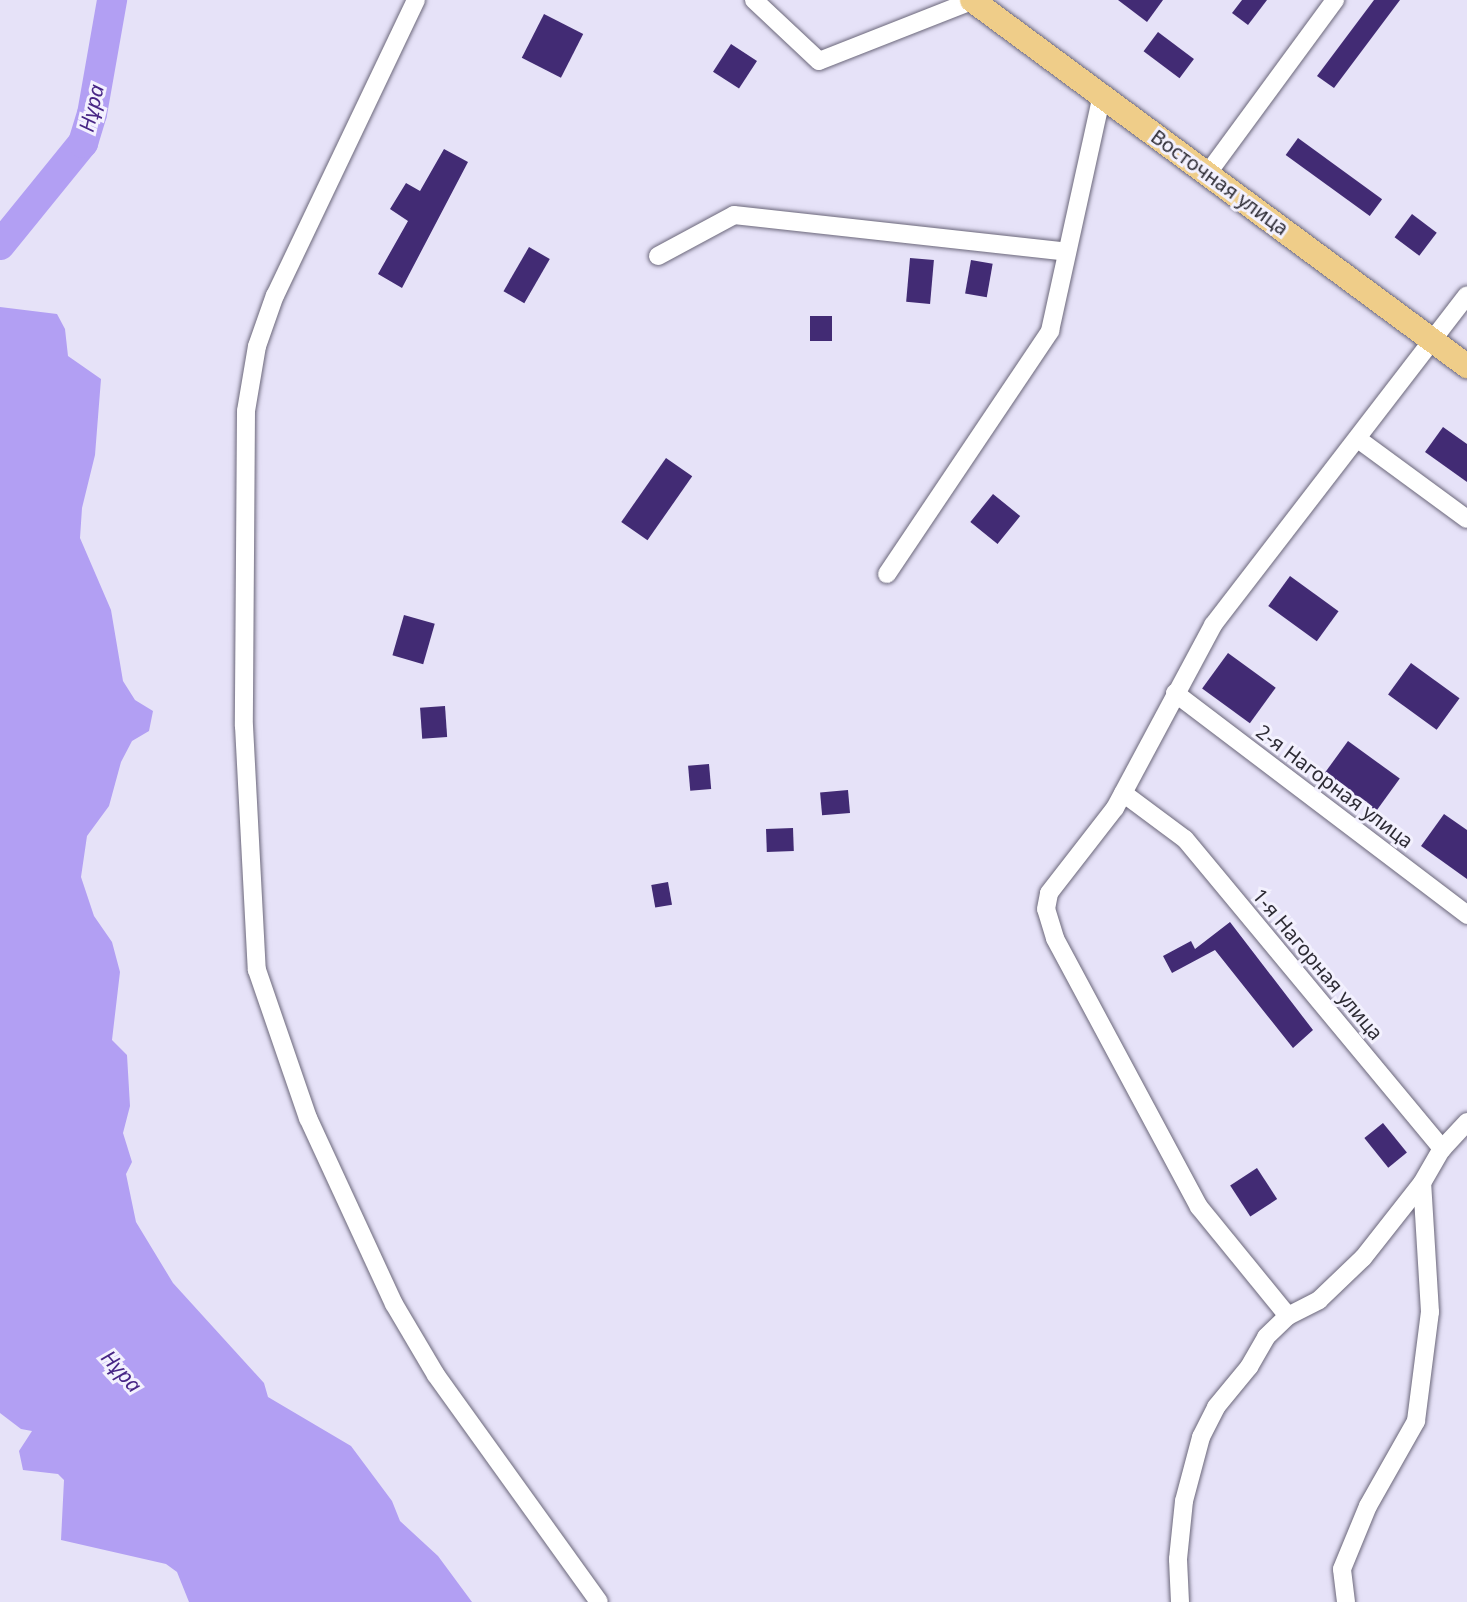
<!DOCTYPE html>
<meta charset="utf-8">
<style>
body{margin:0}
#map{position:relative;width:1467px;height:1602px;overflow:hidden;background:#e6e2f8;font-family:"Noto Sans",sans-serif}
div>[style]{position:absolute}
.water>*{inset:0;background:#b29ff3}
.river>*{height:30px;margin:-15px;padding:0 15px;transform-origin:15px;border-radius:15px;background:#b29ff3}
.building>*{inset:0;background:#422b74;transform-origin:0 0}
.roads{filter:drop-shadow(0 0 2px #6b677a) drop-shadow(0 0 2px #6b677a)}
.minor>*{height:18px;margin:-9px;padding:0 9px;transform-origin:9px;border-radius:9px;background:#fff}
.major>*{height:24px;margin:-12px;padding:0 12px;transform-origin:12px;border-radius:12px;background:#efcd89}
span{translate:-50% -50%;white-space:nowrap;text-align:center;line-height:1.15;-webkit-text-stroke:6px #f3f1fe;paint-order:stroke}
.street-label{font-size:20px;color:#2e2c35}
.water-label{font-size:21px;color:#482686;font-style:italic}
</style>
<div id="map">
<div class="water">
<div style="clip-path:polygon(0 307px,57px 314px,65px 329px,68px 356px,101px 379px,95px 455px,82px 508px,80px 538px,111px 610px,123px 681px,135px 700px,153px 711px,149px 731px,132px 741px,121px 762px,109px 806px,87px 836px,81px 877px,94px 916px,112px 942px,120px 972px,112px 1040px,127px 1055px,130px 1106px,123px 1133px,132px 1162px,126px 1174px,136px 1222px,173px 1283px,264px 1383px,268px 1397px,351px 1446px,392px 1501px,400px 1521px,438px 1556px,472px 1602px,189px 1602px,177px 1572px,166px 1564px,61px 1540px,64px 1480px,58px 1474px,23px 1470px,19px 1451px,32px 1431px,21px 1429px,0 1413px)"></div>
</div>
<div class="river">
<div style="left:0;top:245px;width:132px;rotate:-50.9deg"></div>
<div style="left:83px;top:143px;width:30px;rotate:-73deg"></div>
<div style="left:92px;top:114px;width:116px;rotate:-80deg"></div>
</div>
<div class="building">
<div style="clip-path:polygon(1118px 0,1163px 0,1147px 22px)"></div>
<div style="clip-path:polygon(1242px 0,1267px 0,1248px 25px,1232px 13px)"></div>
<div style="clip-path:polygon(1374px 0,1400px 0,1334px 88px,1317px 76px)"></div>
<div style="left:544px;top:14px;width:44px;height:49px;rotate:27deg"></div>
<div style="left:1158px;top:32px;width:45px;height:24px;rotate:37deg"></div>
<div style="left:731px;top:44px;width:31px;height:33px;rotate:33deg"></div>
<div style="left:1298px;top:138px;width:104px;height:21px;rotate:36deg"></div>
<div style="clip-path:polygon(444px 149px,468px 162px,402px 288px,378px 274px,408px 221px,390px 209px,406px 183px,420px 191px)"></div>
<div style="left:1412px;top:214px;width:31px;height:29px;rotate:37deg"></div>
<div style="left:529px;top:247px;width:24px;height:51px;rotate:30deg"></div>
<div style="left:910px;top:258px;width:24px;height:44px;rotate:5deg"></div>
<div style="left:971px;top:260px;width:22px;height:34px;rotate:10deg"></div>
<div style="left:810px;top:316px;width:22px;height:25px"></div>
<div style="clip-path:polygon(1443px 427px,1467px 444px,1467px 482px,1425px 452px)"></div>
<div style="left:666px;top:458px;width:32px;height:78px;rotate:35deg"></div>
<div style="left:993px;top:494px;width:35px;height:36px;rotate:39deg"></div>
<div style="left:1290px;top:576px;width:60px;height:37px;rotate:36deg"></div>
<div style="left:404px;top:615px;width:32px;height:42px;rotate:16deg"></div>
<div style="left:1228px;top:653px;width:59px;height:44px;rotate:36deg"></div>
<div style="left:1411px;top:663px;width:60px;height:39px;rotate:36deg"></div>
<div style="left:445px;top:706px;width:31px;height:25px;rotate:86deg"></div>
<div style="left:1348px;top:741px;width:64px;height:40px;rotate:36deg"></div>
<div style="left:709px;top:764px;width:25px;height:21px;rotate:85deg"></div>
<div style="left:848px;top:790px;width:23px;height:28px;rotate:85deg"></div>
<div style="clip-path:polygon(1444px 814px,1467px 830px,1467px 879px,1421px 846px)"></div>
<div style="left:793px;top:828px;width:23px;height:27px;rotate:88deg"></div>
<div style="left:668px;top:882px;width:23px;height:17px;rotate:80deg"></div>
<div style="clip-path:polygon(1230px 922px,1313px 1030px,1293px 1048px,1215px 950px,1172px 973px,1163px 956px,1191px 941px,1195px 949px)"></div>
<div style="left:1383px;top:1123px;width:38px;height:24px;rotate:51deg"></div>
<div style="left:1257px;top:1168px;width:37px;height:32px;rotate:57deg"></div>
</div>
<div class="roads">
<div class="minor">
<div style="left:416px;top:0;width:327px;rotate:115.5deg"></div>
<div style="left:275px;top:295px;width:54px;rotate:109.4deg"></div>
<div style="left:257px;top:346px;width:66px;rotate:99.6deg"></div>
<div style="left:246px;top:411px;width:315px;rotate:90.4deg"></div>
<div style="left:244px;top:726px;width:244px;rotate:87deg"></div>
<div style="left:257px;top:970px;width:157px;rotate:71deg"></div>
<div style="left:308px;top:1118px;width:205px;rotate:65.2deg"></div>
<div style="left:394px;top:1304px;width:82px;rotate:59.4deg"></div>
<div style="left:436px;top:1375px;width:279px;rotate:54.3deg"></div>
<div style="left:754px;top:0;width:89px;rotate:43.2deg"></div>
<div style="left:819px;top:61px;width:167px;rotate:-21.5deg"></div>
<div style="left:1208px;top:173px;width:215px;rotate:-53.7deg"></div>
<div style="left:658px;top:256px;width:86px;rotate:-28.3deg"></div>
<div style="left:734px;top:215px;width:335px;rotate:6.3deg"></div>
<div style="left:1358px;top:439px;width:135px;rotate:36.3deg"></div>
<div style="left:887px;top:574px;width:293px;rotate:-56.1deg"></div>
<div style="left:1050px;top:331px;width:242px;rotate:-77.6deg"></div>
<div style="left:1175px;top:693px;width:367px;rotate:37.2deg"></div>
<div style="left:1123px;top:793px;width:77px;rotate:36.6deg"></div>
<div style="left:1185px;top:839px;width:403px;rotate:50.3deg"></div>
<div style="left:1442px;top:1149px;width:37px;rotate:-47deg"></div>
<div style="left:1288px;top:1316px;width:141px;rotate:-129.2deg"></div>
<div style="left:1199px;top:1207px;width:305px;rotate:-118.2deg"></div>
<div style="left:1055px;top:938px;width:30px;rotate:-107deg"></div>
<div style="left:1046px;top:909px;width:16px;rotate:-79deg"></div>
<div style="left:1049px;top:893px;width:108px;rotate:-52.2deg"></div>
<div style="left:1115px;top:808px;width:208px;rotate:-61.8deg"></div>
<div style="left:1213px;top:625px;width:416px;rotate:-52.4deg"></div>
<div style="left:1180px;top:1602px;width:43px;rotate:-92.7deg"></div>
<div style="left:1178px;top:1559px;width:58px;rotate:-84.1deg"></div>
<div style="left:1184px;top:1501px;width:66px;rotate:-75.1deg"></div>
<div style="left:1201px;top:1437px;width:34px;rotate:-63deg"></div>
<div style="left:1216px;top:1407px;width:52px;rotate:-50.5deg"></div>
<div style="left:1249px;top:1367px;width:34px;rotate:-60deg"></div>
<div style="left:1266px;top:1337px;width:30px;rotate:-44deg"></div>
<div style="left:1288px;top:1316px;width:35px;rotate:-27deg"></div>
<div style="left:1319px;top:1300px;width:61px;rotate:-43.7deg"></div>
<div style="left:1363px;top:1258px;width:95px;rotate:-51.8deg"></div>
<div style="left:1422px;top:1183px;width:39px;rotate:-60deg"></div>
<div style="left:1346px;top:1602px;width:33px;rotate:-97deg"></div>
<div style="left:1342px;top:1569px;width:68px;rotate:-67.6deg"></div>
<div style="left:1368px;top:1506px;width:98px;rotate:-60.5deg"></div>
<div style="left:1416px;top:1421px;width:110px;rotate:-82.7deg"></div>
<div style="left:1430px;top:1312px;width:129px;rotate:-93.5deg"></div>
</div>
<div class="major">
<div style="left:972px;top:0;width:616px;rotate:36.48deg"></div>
</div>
</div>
<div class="street-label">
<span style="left:1220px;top:182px;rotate:36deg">Восточная улица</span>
<span style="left:1335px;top:786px;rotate:37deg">2-я Нагорная улица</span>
<span style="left:1318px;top:964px;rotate:50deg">1-я Нагорная улица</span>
</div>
<div class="water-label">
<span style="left:91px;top:108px;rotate:-77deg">Нұра</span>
<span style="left:122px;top:1371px;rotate:48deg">Нұра</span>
</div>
</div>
